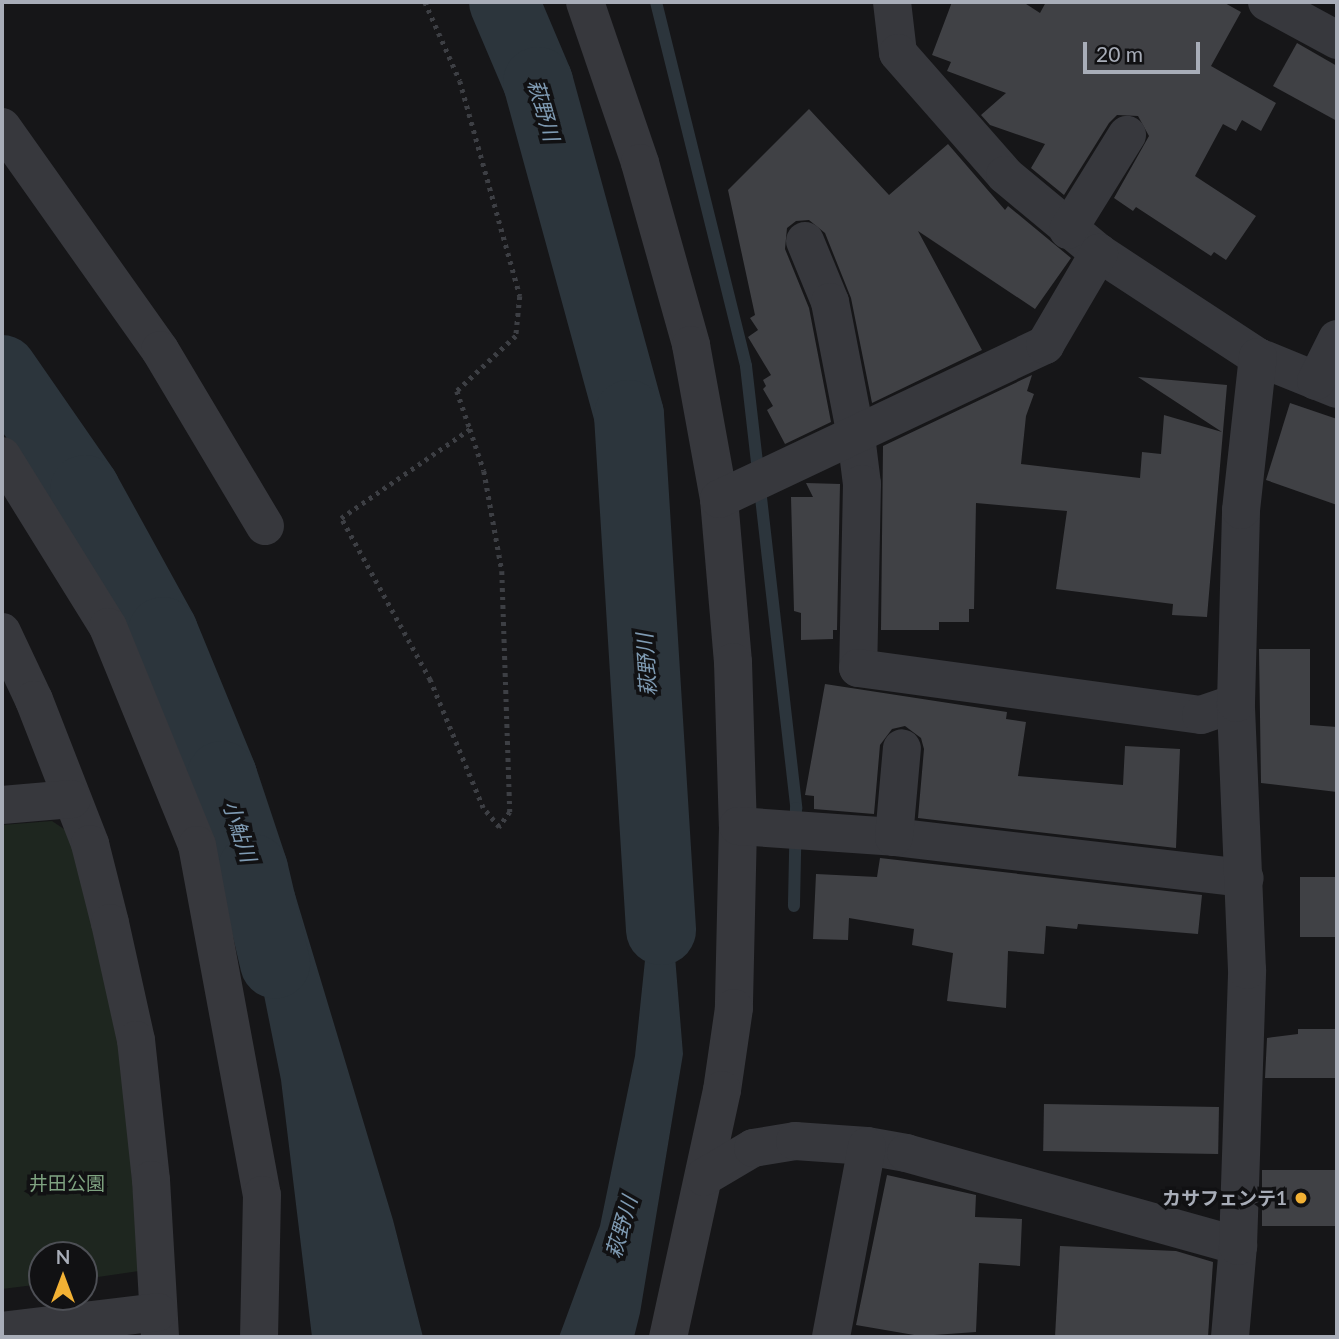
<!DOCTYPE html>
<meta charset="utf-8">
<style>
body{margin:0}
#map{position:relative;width:1339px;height:1339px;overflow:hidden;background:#161618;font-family:Lato,"Noto Sans JP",sans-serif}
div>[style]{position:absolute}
.green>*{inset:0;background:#1e261f}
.water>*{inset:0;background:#2c353c}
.stream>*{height:12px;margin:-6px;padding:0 6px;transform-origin:6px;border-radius:6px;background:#2c353c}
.river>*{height:70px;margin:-35px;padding:0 35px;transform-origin:35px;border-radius:35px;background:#2c353c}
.building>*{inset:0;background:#404145;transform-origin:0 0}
.path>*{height:4.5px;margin-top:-2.25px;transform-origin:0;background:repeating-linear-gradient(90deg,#3d3f44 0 3.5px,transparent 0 8.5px)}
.minor>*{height:38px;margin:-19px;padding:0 19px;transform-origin:19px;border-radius:19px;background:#37383d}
.dots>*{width:19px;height:19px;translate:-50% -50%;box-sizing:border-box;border:4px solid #111113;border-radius:50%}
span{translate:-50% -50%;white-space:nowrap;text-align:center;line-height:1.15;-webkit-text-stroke:7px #111113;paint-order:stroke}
.park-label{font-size:19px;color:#7fa381}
.poi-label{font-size:19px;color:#a8adb8;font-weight:700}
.right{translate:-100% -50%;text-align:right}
.water-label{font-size:21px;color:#7f9bb3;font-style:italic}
.frame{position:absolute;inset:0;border:4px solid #a8adb8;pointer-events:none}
.north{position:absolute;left:28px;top:1241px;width:70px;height:70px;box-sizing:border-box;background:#111113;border:2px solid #4d4f55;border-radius:50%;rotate:0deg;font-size:19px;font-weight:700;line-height:28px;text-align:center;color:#a8adb8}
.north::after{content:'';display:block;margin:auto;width:24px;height:32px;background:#f2b134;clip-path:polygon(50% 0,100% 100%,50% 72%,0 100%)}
.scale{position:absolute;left:1083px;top:42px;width:117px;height:32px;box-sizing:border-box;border:4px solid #a8adb8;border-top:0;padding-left:9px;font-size:21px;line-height:24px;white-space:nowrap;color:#a8adb8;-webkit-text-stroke:5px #111113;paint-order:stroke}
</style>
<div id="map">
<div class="green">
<div style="clip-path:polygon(52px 821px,67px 831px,95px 925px,124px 1072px,139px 1271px,84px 1279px,84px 1255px,42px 1255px,42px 1284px,2px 1289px,2px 825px)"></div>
</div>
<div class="water">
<div style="clip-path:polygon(662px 797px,683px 1054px,640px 1313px,634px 1337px,559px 1337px,600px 1226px,635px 1056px)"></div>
<div style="clip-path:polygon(253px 869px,276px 877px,294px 891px,393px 1220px,423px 1337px,312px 1337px,281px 1080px,246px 905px)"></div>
</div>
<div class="stream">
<div style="left:656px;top:2px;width:375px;rotate:76.1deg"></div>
<div style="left:746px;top:366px;width:445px;rotate:83.5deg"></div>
<div style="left:796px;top:808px;width:98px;rotate:91.2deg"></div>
</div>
<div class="river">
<div style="left:504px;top:2px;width:87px;rotate:67deg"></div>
<div style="left:538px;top:82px;width:345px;rotate:74.7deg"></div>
<div style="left:629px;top:415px;width:516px;rotate:86.44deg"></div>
<div style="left:2px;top:370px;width:146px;rotate:55.3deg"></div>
<div style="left:85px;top:490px;width:162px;rotate:61.2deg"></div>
<div style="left:163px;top:632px;width:156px;rotate:67.7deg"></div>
<div style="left:222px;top:776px;width:98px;rotate:71.6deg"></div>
<div style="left:253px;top:869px;width:97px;rotate:76.8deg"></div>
</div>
<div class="building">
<div style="clip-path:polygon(952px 2px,1023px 2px,1040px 13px,1046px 2px,1223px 2px,1241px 12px,1211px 66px,1276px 103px,1261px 131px,1242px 120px,1236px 131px,1223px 124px,1195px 176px,1256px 216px,1226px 260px,1214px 252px,1211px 256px,1136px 207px,1133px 211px,1114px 198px,1149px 136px,1138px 116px,1117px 115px,1109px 123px,1064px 195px,1031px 168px,1045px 144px,990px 125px,981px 115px,1006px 93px,947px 71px,951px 62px,932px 55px)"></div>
<div style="clip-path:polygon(1297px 43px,1337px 66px,1337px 121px,1273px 86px)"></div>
<div style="clip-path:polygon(809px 109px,889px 195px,948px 144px,1005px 210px,1008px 206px,1071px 258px,1035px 309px,918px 231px,982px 350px,872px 403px,851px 298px,825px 233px,809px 220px,796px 221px,787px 228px,785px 249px,809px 308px,831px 422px,785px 444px,767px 410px,773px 406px,763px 389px,766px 386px,763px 380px,771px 375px,748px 337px,758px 330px,750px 318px,755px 315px,728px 190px)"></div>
<div style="clip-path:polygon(1032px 375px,1027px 391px,1034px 394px,1026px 416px,1021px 464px,1140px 478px,1142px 452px,1161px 454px,1164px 415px,1222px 432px,1138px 377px,1227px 385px,1207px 617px,1172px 615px,1173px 604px,1056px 589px,1067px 511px,976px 503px,974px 609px,969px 609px,969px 622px,939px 622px,939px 630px,881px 630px,883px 446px)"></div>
<div style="clip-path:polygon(1290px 403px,1337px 419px,1337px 505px,1266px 480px)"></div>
<div style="clip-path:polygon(806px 483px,840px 484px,837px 630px,833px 630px,833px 639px,801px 640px,801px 613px,794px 611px,791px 497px,813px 497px)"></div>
<div style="clip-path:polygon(1259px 649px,1310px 649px,1310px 725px,1337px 727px,1337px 792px,1261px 783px)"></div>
<div style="clip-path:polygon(825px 684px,1007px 712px,1006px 719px,1026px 722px,1018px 776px,1123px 785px,1125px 746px,1180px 749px,1176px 848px,918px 818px,924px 749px,921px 738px,905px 726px,892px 729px,880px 745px,874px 814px,814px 809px,814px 796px,805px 795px)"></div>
<div style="clip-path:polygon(880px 858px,1202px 895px,1198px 934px,1078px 924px,1077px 929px,1046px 926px,1044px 954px,1008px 951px,1006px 1008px,947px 1001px,953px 953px,912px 945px,914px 929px,849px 918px,848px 940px,813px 939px,816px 874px,877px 877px)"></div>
<div style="left:1337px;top:877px;width:60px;height:37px;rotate:90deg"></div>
<div style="clip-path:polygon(1298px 1029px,1337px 1029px,1337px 1078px,1265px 1078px,1267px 1038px,1298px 1034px)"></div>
<div style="left:1044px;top:1104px;width:175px;height:47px;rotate:1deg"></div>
<div style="left:1337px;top:1170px;width:56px;height:75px;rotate:90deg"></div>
<div style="clip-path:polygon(887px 1175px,976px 1195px,975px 1217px,1022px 1219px,1020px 1266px,979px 1263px,976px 1332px,920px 1336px,856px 1325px)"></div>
<div style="clip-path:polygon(1060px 1246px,1176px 1251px,1213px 1262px,1208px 1337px,1055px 1337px)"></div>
</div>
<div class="path">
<div style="left:425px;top:2px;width:86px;rotate:66.1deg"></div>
<div style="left:460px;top:81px;width:223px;rotate:74.4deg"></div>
<div style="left:520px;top:296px;width:40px;rotate:95.7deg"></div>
<div style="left:516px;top:336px;width:81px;rotate:137deg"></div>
<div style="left:457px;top:391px;width:40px;rotate:71.1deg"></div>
<div style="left:470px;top:429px;width:44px;rotate:71.6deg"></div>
<div style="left:484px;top:471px;width:102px;rotate:79.8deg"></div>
<div style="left:502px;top:571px;width:241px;rotate:88.1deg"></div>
<div style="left:510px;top:812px;width:19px;rotate:126deg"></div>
<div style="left:499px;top:827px;width:25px;rotate:-130deg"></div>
<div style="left:483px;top:808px;width:139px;rotate:-112.5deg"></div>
<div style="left:430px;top:680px;width:185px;rotate:-118.8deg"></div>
<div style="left:341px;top:518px;width:157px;rotate:-34.6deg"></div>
</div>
<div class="minor">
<div style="left:585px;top:2px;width:170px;rotate:71.1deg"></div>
<div style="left:640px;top:163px;width:189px;rotate:74.3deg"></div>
<div style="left:691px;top:345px;width:157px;rotate:79.7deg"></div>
<div style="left:719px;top:499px;width:164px;rotate:85.1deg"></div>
<div style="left:733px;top:662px;width:164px;rotate:88.3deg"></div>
<div style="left:738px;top:826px;width:182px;rotate:91.3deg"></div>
<div style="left:734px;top:1008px;width:83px;rotate:98.3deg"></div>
<div style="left:722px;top:1090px;width:253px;rotate:102.3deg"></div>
<div style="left:892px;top:2px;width:51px;rotate:83.3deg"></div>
<div style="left:898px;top:53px;width:162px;rotate:48.7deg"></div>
<div style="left:1005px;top:175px;width:122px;rotate:39.7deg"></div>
<div style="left:1099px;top:253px;width:190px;rotate:33.2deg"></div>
<div style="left:1258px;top:357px;width:85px;rotate:22.1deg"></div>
<div style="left:1267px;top:2px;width:80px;rotate:28.5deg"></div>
<div style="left:2px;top:127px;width:273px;rotate:54.7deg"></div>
<div style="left:160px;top:350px;width:205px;rotate:59.2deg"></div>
<div style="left:1068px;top:230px;width:112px;rotate:-58.2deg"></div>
<div style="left:805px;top:241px;width:66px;rotate:67.7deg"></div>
<div style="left:830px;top:302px;width:136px;rotate:79deg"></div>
<div style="left:856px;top:436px;width:48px;rotate:82.9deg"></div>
<div style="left:862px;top:484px;width:184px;rotate:91.2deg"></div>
<div style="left:858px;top:668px;width:346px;rotate:7.8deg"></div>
<div style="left:1201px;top:715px;width:37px;rotate:-19deg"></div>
<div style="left:1316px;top:381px;width:47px;rotate:-63.4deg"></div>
<div style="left:2px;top:456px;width:201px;rotate:58.2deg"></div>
<div style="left:108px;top:627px;width:235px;rotate:67.8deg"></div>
<div style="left:197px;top:845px;width:356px;rotate:79.5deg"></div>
<div style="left:262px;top:1195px;width:142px;rotate:91.2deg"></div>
<div style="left:719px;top:499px;width:361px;rotate:-25.3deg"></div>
<div style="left:1045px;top:345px;width:107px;rotate:-59.6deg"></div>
<div style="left:2px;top:632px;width:75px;rotate:64.8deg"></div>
<div style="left:34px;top:700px;width:155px;rotate:68.7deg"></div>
<div style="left:90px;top:844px;width:81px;rotate:75.8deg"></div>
<div style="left:110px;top:923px;width:120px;rotate:77.5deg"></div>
<div style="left:136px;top:1040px;width:141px;rotate:83.9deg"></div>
<div style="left:151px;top:1180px;width:157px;rotate:86.7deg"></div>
<div style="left:2px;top:805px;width:70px;rotate:-4.9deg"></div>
<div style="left:738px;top:826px;width:156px;rotate:4deg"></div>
<div style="left:894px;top:837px;width:353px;rotate:6.7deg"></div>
<div style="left:894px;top:837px;width:89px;rotate:-84.9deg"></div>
<div style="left:704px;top:1177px;width:57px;rotate:-30.6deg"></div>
<div style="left:753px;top:1148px;width:43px;rotate:-9.5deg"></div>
<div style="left:795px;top:1141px;width:72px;rotate:4deg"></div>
<div style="left:867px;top:1146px;width:40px;rotate:10deg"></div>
<div style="left:906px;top:1153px;width:345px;rotate:15.6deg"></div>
<div style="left:2px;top:1331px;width:157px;rotate:-6.9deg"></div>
<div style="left:831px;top:1337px;width:194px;rotate:-79.3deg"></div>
<div style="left:1230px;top:1337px;width:91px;rotate:-85deg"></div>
<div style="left:1238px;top:1246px;width:276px;rotate:-88.1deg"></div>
<div style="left:1247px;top:970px;width:267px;rotate:-92.4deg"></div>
<div style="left:1236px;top:703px;width:193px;rotate:-88.5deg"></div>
<div style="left:1241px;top:510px;width:154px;rotate:-83.7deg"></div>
</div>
<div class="dots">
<div style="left:1301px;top:1198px;background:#f2b134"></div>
</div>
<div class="park-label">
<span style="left:67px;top:1183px">井田公園</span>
</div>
<div class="poi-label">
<span class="right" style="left:1287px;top:1198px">カサフェンテ1</span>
</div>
<div class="water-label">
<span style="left:544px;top:110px;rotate:74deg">萩野川</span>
<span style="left:646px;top:665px;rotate:-94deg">萩野川</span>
<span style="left:240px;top:831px;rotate:72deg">小鮎川</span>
<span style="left:621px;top:1227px;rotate:-74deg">萩野川</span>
</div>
<div class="frame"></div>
<div class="north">N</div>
<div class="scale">20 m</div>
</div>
